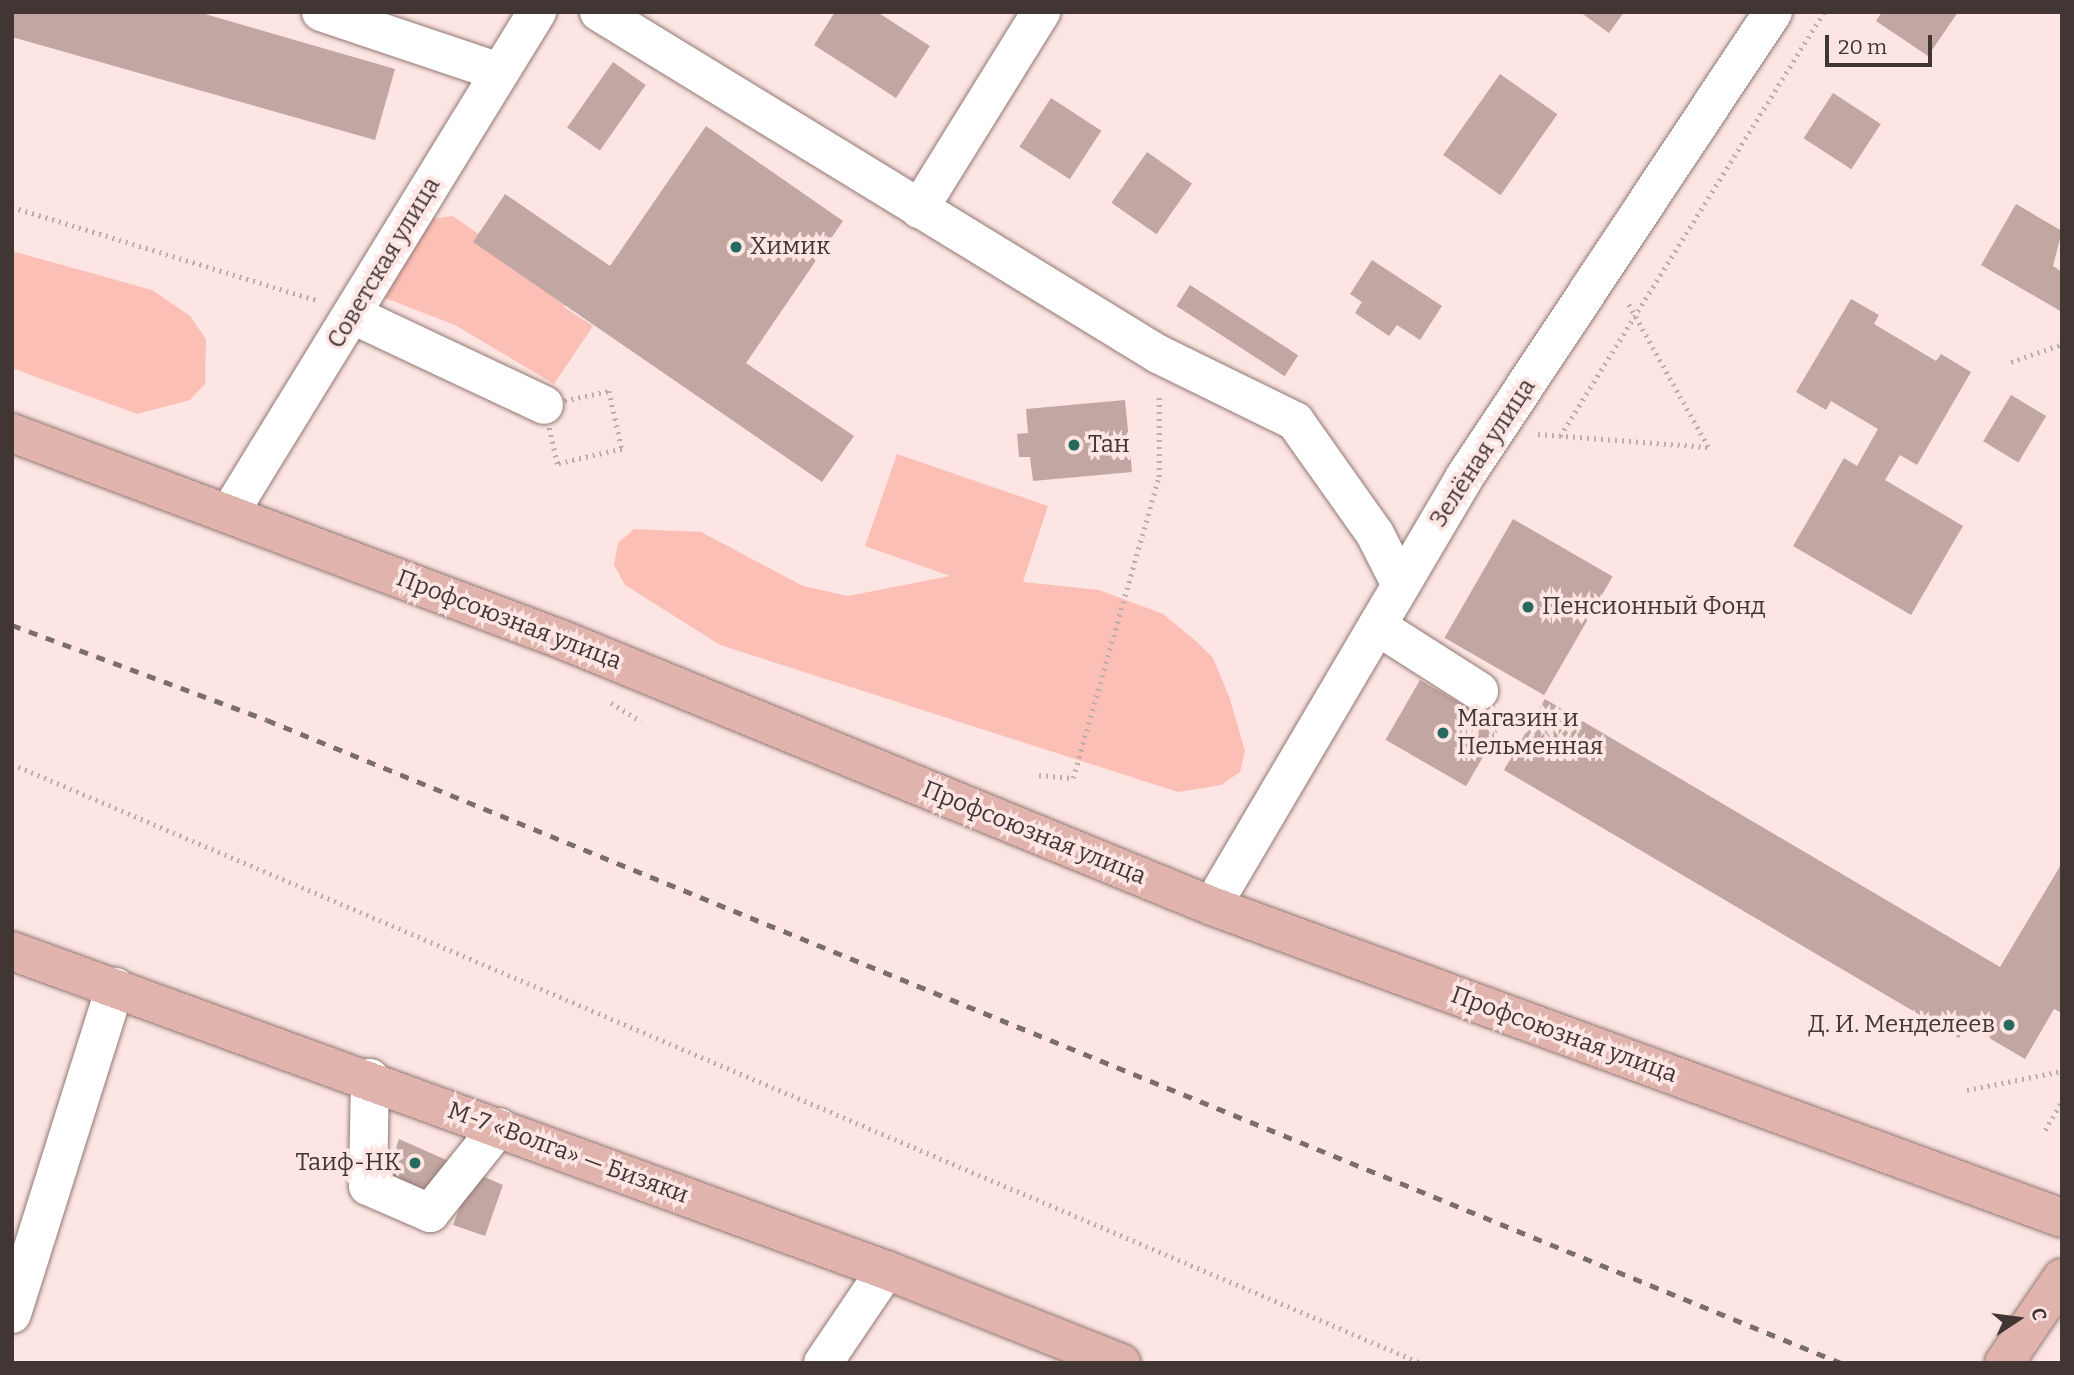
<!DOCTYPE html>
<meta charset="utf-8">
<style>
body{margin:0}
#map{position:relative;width:2074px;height:1375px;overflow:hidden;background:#fce5e2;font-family:Bitter,serif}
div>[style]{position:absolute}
.green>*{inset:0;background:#fcbfb6}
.building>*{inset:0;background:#c1a6a2;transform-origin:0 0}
.path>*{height:4.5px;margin-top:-2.25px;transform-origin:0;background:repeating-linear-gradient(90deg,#bfacaa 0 2px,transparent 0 7px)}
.roads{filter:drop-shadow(0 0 2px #917773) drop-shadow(0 0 2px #917773)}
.minor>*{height:38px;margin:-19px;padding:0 19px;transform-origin:19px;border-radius:19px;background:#fff}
.major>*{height:38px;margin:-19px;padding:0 19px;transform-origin:19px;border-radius:19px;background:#e0b3ad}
.rail>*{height:5px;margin-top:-2.5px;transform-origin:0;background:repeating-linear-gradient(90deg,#7b6d6a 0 9px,transparent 0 18px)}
.dots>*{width:19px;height:19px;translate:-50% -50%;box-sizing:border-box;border:4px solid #fce5e2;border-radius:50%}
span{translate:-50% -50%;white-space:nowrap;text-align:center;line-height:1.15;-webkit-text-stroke:7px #fce5e2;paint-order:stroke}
.poi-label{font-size:24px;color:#413634}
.left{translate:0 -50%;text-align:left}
.right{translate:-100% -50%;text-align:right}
.street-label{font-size:24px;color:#413634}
.frame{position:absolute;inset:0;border:14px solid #413634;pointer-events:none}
.north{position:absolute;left:1983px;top:1284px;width:70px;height:70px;-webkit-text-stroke:5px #fce5e2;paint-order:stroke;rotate:77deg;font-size:19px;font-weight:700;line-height:28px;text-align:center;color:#413634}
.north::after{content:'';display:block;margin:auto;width:24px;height:32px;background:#413634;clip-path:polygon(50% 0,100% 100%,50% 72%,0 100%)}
.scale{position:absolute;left:1825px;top:35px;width:107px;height:32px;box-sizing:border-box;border:4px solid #413634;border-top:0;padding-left:9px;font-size:21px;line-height:24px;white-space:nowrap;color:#413634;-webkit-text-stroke:5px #fce5e2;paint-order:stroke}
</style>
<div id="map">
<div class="green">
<div style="clip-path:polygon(453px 216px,568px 298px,564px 307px,593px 326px,554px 384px,455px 325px,385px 298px,430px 219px)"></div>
<div style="clip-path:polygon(12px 251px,152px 290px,190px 316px,206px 339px,205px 384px,190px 400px,137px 414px,12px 368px)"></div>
<div style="clip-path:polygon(897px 454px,1048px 506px,1023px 582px,1099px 590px,1163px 614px,1197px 642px,1213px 658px,1230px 699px,1245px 751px,1240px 772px,1221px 785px,1178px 792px,720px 645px,625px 585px,614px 565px,618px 543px,634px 529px,701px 532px,803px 586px,848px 596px,950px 576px,865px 546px)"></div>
</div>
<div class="building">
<div style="clip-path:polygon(12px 12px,198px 12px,395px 69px,375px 140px,12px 37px)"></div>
<div style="clip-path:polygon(835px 12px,877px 12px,930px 46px,896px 98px,814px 45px)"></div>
<div style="clip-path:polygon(1580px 12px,1624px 12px,1609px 33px)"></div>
<div style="clip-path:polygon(1882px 12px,1958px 12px,1928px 56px,1876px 21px)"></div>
<div style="left:613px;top:62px;width:40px;height:80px;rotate:35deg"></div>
<div style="left:1500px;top:74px;width:70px;height:99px;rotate:35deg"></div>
<div style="left:1833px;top:93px;width:57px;height:54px;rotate:33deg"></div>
<div style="left:1051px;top:98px;width:60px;height:58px;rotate:33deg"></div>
<div style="clip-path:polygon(706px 126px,843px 221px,746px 363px,854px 436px,822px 482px,473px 242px,505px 194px,610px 266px)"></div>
<div style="left:1147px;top:152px;width:55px;height:62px;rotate:35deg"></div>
<div style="clip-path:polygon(2016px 204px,2062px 231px,2053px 266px,2062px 272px,2062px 312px,1981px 265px)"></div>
<div style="clip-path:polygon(1372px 260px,1442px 306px,1420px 340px,1397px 325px,1389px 336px,1355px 313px,1362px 302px,1350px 294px)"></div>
<div style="left:1190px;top:285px;width:129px;height:25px;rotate:33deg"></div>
<div style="clip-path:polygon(1851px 299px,1879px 315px,1874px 324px,1936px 361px,1941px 354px,1971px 372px,1917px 465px,1900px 455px,1885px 480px,1963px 526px,1911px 615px,1793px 546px,1844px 458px,1857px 466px,1878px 429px,1831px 401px,1826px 410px,1796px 392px)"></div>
<div style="left:2011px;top:395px;width:41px;height:54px;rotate:31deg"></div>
<div style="clip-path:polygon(1125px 400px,1132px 472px,1033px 481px,1030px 457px,1019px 457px,1017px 434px,1028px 433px,1026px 409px)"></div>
<div style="left:1513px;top:519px;width:115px;height:137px;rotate:30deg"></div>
<div style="left:1420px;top:680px;width:93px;height:69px;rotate:30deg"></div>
<div style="clip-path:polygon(1545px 699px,2000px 967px,2062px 863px,2062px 1013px,2054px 1009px,2025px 1059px,1967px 1025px,1959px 1038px,1504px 770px)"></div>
<div style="clip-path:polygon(399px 1139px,503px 1185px,485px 1236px,453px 1225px,466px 1190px,430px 1192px,386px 1177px)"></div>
</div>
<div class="path">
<div style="left:12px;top:207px;width:319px;rotate:17deg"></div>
<div style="left:2011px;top:362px;width:54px;rotate:-19.4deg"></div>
<div style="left:609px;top:391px;width:59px;rotate:77.4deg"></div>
<div style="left:622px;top:449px;width:67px;rotate:167deg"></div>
<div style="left:557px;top:464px;width:60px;rotate:-102.4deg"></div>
<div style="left:544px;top:405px;width:66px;rotate:-12.2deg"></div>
<div style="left:1538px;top:434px;width:170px;rotate:4.4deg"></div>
<div style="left:1708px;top:447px;width:166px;rotate:-119.2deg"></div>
<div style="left:1560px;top:436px;width:499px;rotate:-58.1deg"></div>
<div style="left:611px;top:703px;width:35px;rotate:31deg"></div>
<div style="left:12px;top:764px;width:1531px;rotate:23.03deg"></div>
<div style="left:1039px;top:775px;width:34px;rotate:5deg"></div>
<div style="left:1073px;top:778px;width:313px;rotate:-74.1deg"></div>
<div style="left:1159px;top:477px;width:81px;rotate:-90deg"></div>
<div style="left:1967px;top:1090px;width:97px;rotate:-11.3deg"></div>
<div style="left:2045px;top:1130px;width:34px;rotate:-60deg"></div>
</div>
<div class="roads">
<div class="minor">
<div style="left:321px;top:12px;width:188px;rotate:18.6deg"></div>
<div style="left:599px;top:12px;width:655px;rotate:31.46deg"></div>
<div style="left:1158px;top:354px;width:153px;rotate:26.1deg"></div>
<div style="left:1295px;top:421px;width:138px;rotate:54.7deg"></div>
<div style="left:1375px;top:534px;width:57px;rotate:63deg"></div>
<div style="left:919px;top:209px;width:232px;rotate:-58.2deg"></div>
<div style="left:353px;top:315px;width:211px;rotate:25.2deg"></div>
<div style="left:230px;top:512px;width:587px;rotate:-58.45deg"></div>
<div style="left:1377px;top:626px;width:121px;rotate:32.5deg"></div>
<div style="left:1212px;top:906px;width:497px;rotate:-59.5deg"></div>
<div style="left:1464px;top:478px;width:559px;rotate:-56.45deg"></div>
<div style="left:370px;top:1078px;width:108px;rotate:91.1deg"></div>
<div style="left:368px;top:1186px;width:68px;rotate:23.5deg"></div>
<div style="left:430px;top:1213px;width:110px;rotate:-51.3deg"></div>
<div style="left:12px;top:1314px;width:343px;rotate:-72.5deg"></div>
<div style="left:823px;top:1363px;width:112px;rotate:-55.9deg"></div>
</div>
<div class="major">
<div style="left:12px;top:433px;width:589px;rotate:20.59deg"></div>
<div style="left:563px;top:640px;width:701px;rotate:22.29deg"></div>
<div style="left:1212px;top:906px;width:905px;rotate:20.16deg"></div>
<div style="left:12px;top:951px;width:930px;rotate:20.05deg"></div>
<div style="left:886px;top:1270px;width:253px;rotate:21.6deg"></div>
<div style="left:2004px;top:1363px;width:103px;rotate:-55.7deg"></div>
</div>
</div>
<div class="rail">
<div style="left:12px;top:625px;width:272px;rotate:20.4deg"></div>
<div style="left:267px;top:720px;width:1700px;rotate:22.22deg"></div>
</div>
<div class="dots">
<div style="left:736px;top:247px;background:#266a5d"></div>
<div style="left:1074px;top:445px;background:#266a5d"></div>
<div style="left:1528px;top:607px;background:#266a5d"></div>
<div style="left:1443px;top:733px;background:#266a5d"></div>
<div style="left:2009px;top:1025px;background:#266a5d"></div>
<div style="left:415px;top:1163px;background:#266a5d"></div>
</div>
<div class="poi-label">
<span class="left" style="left:750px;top:247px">Химик</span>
<span class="left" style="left:1088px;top:445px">Тан</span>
<span class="left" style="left:1542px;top:607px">Пенсионный Фонд</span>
<span class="left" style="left:1457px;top:733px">Магазин и<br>Пельменная</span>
<span class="right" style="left:1995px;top:1025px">Д. И. Менделеев</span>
<span class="right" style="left:401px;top:1163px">Таиф-НК</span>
</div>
<div class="street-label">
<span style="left:384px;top:263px;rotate:-59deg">Советская улица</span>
<span style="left:1483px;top:453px;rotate:-57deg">Зелёная улица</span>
<span style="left:509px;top:620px;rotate:21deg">Профсоюзная улица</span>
<span style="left:1034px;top:833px;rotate:22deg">Профсоюзная улица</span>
<span style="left:1564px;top:1035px;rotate:20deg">Профсоюзная улица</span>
<span style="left:568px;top:1153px;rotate:20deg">М-7 «Волга» — Бизяки</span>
</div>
<div class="frame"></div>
<div class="north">С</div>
<div class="scale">20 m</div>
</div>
